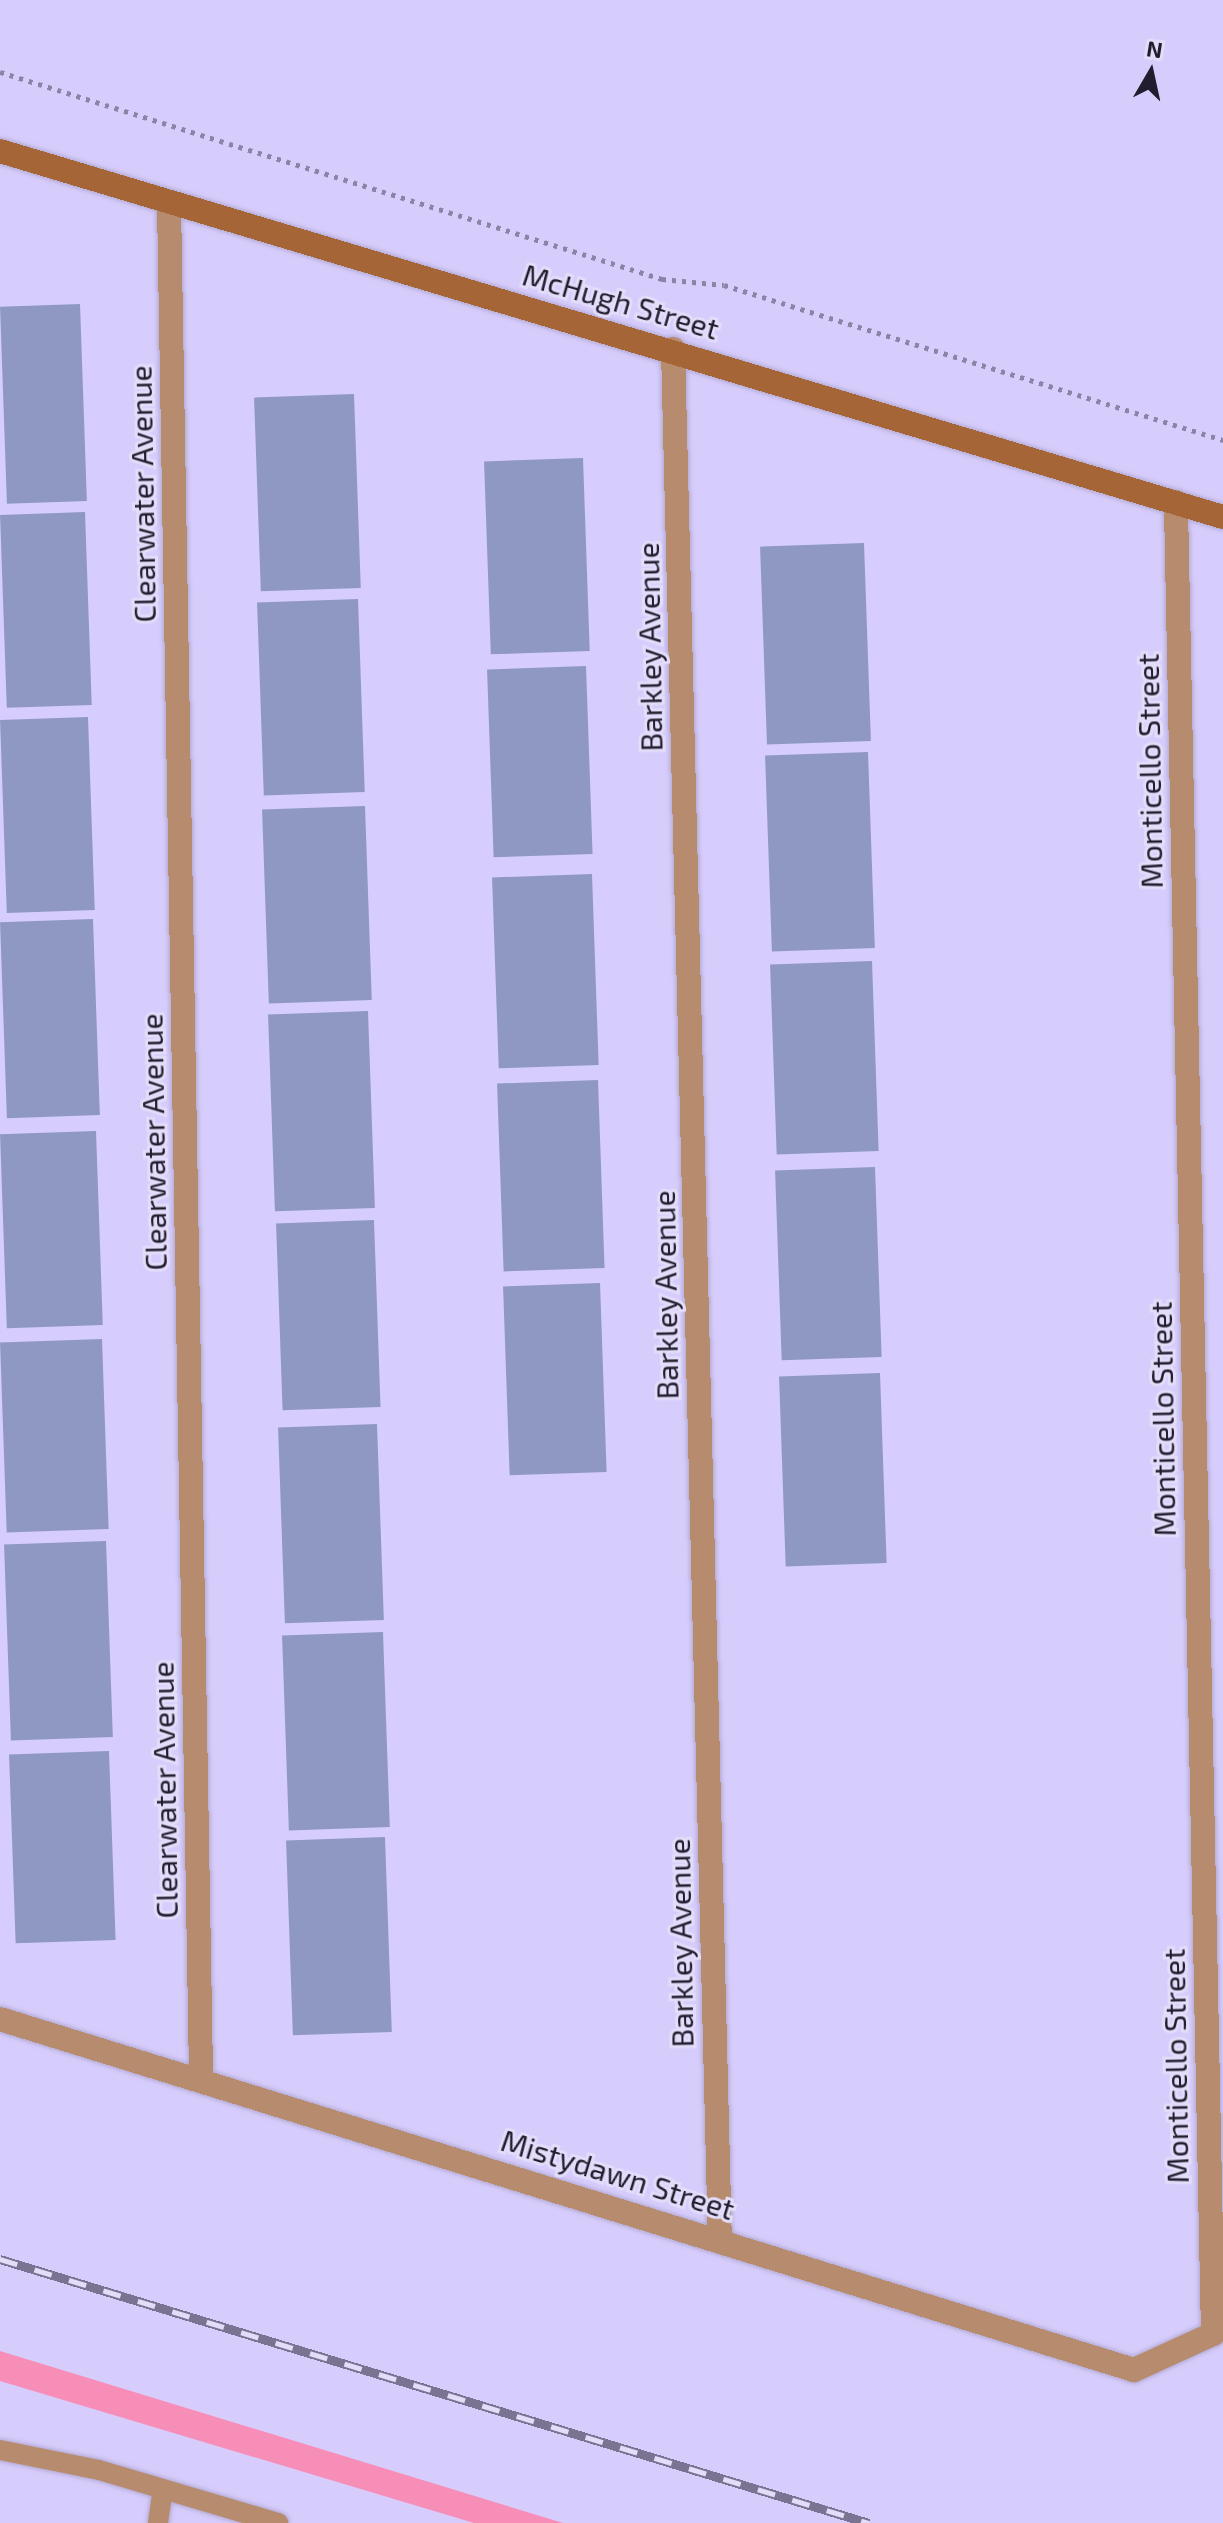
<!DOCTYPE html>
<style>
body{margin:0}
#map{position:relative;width:1223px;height:2523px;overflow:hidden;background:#d7cdfc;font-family:"Exo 2",sans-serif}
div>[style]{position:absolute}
.green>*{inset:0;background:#f78eb8}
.building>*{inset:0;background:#8e98c3;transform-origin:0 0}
.path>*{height:5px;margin-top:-2.5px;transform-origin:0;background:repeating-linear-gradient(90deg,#8b84a7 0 4px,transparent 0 10px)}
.roads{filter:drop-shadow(0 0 2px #b3aad3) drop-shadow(0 0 2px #b3aad3)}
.lane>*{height:20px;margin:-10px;padding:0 10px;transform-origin:10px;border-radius:10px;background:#b78b6d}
.street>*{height:24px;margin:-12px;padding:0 12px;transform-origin:12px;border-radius:12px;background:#b78b6d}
.secondary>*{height:24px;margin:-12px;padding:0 12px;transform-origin:12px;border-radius:12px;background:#a56536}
.rail>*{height:9px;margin-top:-4.5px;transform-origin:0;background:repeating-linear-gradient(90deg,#e3ddfa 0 18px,#7a7392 0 36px);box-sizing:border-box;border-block:2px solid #7a7392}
span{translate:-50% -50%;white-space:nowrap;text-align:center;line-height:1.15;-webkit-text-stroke:6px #e3ddfa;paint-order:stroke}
.street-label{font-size:30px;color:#211d2e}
.north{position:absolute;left:1111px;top:32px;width:80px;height:80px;-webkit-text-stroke:6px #e3ddfa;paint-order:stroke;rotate:9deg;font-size:22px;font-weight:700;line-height:32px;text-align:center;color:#211d2e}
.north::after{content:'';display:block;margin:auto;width:28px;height:36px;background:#211d2e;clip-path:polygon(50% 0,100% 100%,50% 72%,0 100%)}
</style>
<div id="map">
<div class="green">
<div style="clip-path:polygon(0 2351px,563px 2523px,474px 2523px,0 2381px)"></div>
</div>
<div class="building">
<div style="left:80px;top:304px;width:197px;height:80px;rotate:88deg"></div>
<div style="left:354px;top:394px;width:194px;height:100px;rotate:88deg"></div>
<div style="left:583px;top:458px;width:193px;height:99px;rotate:88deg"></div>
<div style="left:85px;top:512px;width:193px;height:85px;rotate:88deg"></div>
<div style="left:864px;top:543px;width:198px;height:104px;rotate:88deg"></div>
<div style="left:358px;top:599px;width:193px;height:101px;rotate:88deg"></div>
<div style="left:586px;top:666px;width:188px;height:99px;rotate:88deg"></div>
<div style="left:88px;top:717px;width:193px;height:88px;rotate:88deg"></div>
<div style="left:868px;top:752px;width:196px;height:103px;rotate:88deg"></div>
<div style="left:365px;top:806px;width:194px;height:103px;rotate:88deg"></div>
<div style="left:592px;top:874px;width:191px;height:100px;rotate:88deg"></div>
<div style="left:93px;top:919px;width:196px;height:93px;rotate:88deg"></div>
<div style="left:872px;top:961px;width:190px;height:102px;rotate:88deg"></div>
<div style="left:368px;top:1011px;width:197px;height:100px;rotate:88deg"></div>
<div style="left:598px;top:1080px;width:188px;height:101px;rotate:88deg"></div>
<div style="left:96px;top:1131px;width:194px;height:96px;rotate:88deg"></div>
<div style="left:875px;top:1167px;width:190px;height:100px;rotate:88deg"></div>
<div style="left:374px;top:1220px;width:187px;height:98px;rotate:88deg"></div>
<div style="left:600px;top:1283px;width:189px;height:97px;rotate:88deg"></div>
<div style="left:102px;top:1339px;width:190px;height:102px;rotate:88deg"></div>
<div style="left:880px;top:1373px;width:190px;height:101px;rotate:88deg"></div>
<div style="left:377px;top:1424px;width:196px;height:99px;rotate:88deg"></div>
<div style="left:106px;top:1541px;width:196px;height:102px;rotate:88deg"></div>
<div style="left:383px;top:1632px;width:195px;height:101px;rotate:88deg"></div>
<div style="left:109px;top:1751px;width:189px;height:100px;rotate:88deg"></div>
<div style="left:385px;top:1837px;width:195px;height:99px;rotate:88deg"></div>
</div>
<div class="path">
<div style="left:0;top:72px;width:694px;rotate:17.36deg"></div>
<div style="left:662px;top:279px;width:62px;rotate:5.5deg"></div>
<div style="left:724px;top:285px;width:523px;rotate:17.26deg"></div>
</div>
<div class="roads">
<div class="lane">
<div style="left:0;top:2450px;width:101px;rotate:11.4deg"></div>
<div style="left:99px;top:2470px;width:187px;rotate:16.5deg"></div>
<div style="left:158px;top:2523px;width:34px;rotate:-82deg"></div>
</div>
<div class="street">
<div style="left:169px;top:203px;width:1877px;rotate:89.02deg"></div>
<div style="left:673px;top:349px;width:1891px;rotate:88.58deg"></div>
<div style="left:0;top:2019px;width:1187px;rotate:17.2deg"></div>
<div style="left:1134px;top:2370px;width:87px;rotate:-24.5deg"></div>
<div style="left:1213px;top:2334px;width:1832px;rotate:-91.16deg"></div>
</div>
<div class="secondary">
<div style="left:0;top:151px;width:1277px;rotate:16.66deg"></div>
</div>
</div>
<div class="rail">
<div style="left:0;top:2259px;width:908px;rotate:16.9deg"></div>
</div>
<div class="street-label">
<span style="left:621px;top:301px;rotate:16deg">McHugh Street</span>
<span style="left:142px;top:494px;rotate:-91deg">Clearwater Avenue</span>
<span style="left:649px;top:647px;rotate:-91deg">Barkley Avenue</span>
<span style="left:1149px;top:771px;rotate:-91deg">Monticello Street</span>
<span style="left:153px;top:1142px;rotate:-91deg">Clearwater Avenue</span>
<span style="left:665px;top:1295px;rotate:-91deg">Barkley Avenue</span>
<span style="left:1162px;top:1419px;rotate:-91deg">Monticello Street</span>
<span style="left:164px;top:1790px;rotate:-91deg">Clearwater Avenue</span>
<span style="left:680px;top:1943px;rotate:-91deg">Barkley Avenue</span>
<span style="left:1175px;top:2066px;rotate:-91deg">Monticello Street</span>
<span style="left:618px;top:2174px;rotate:17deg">Mistydawn Street</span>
</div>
<div class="north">N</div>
</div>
